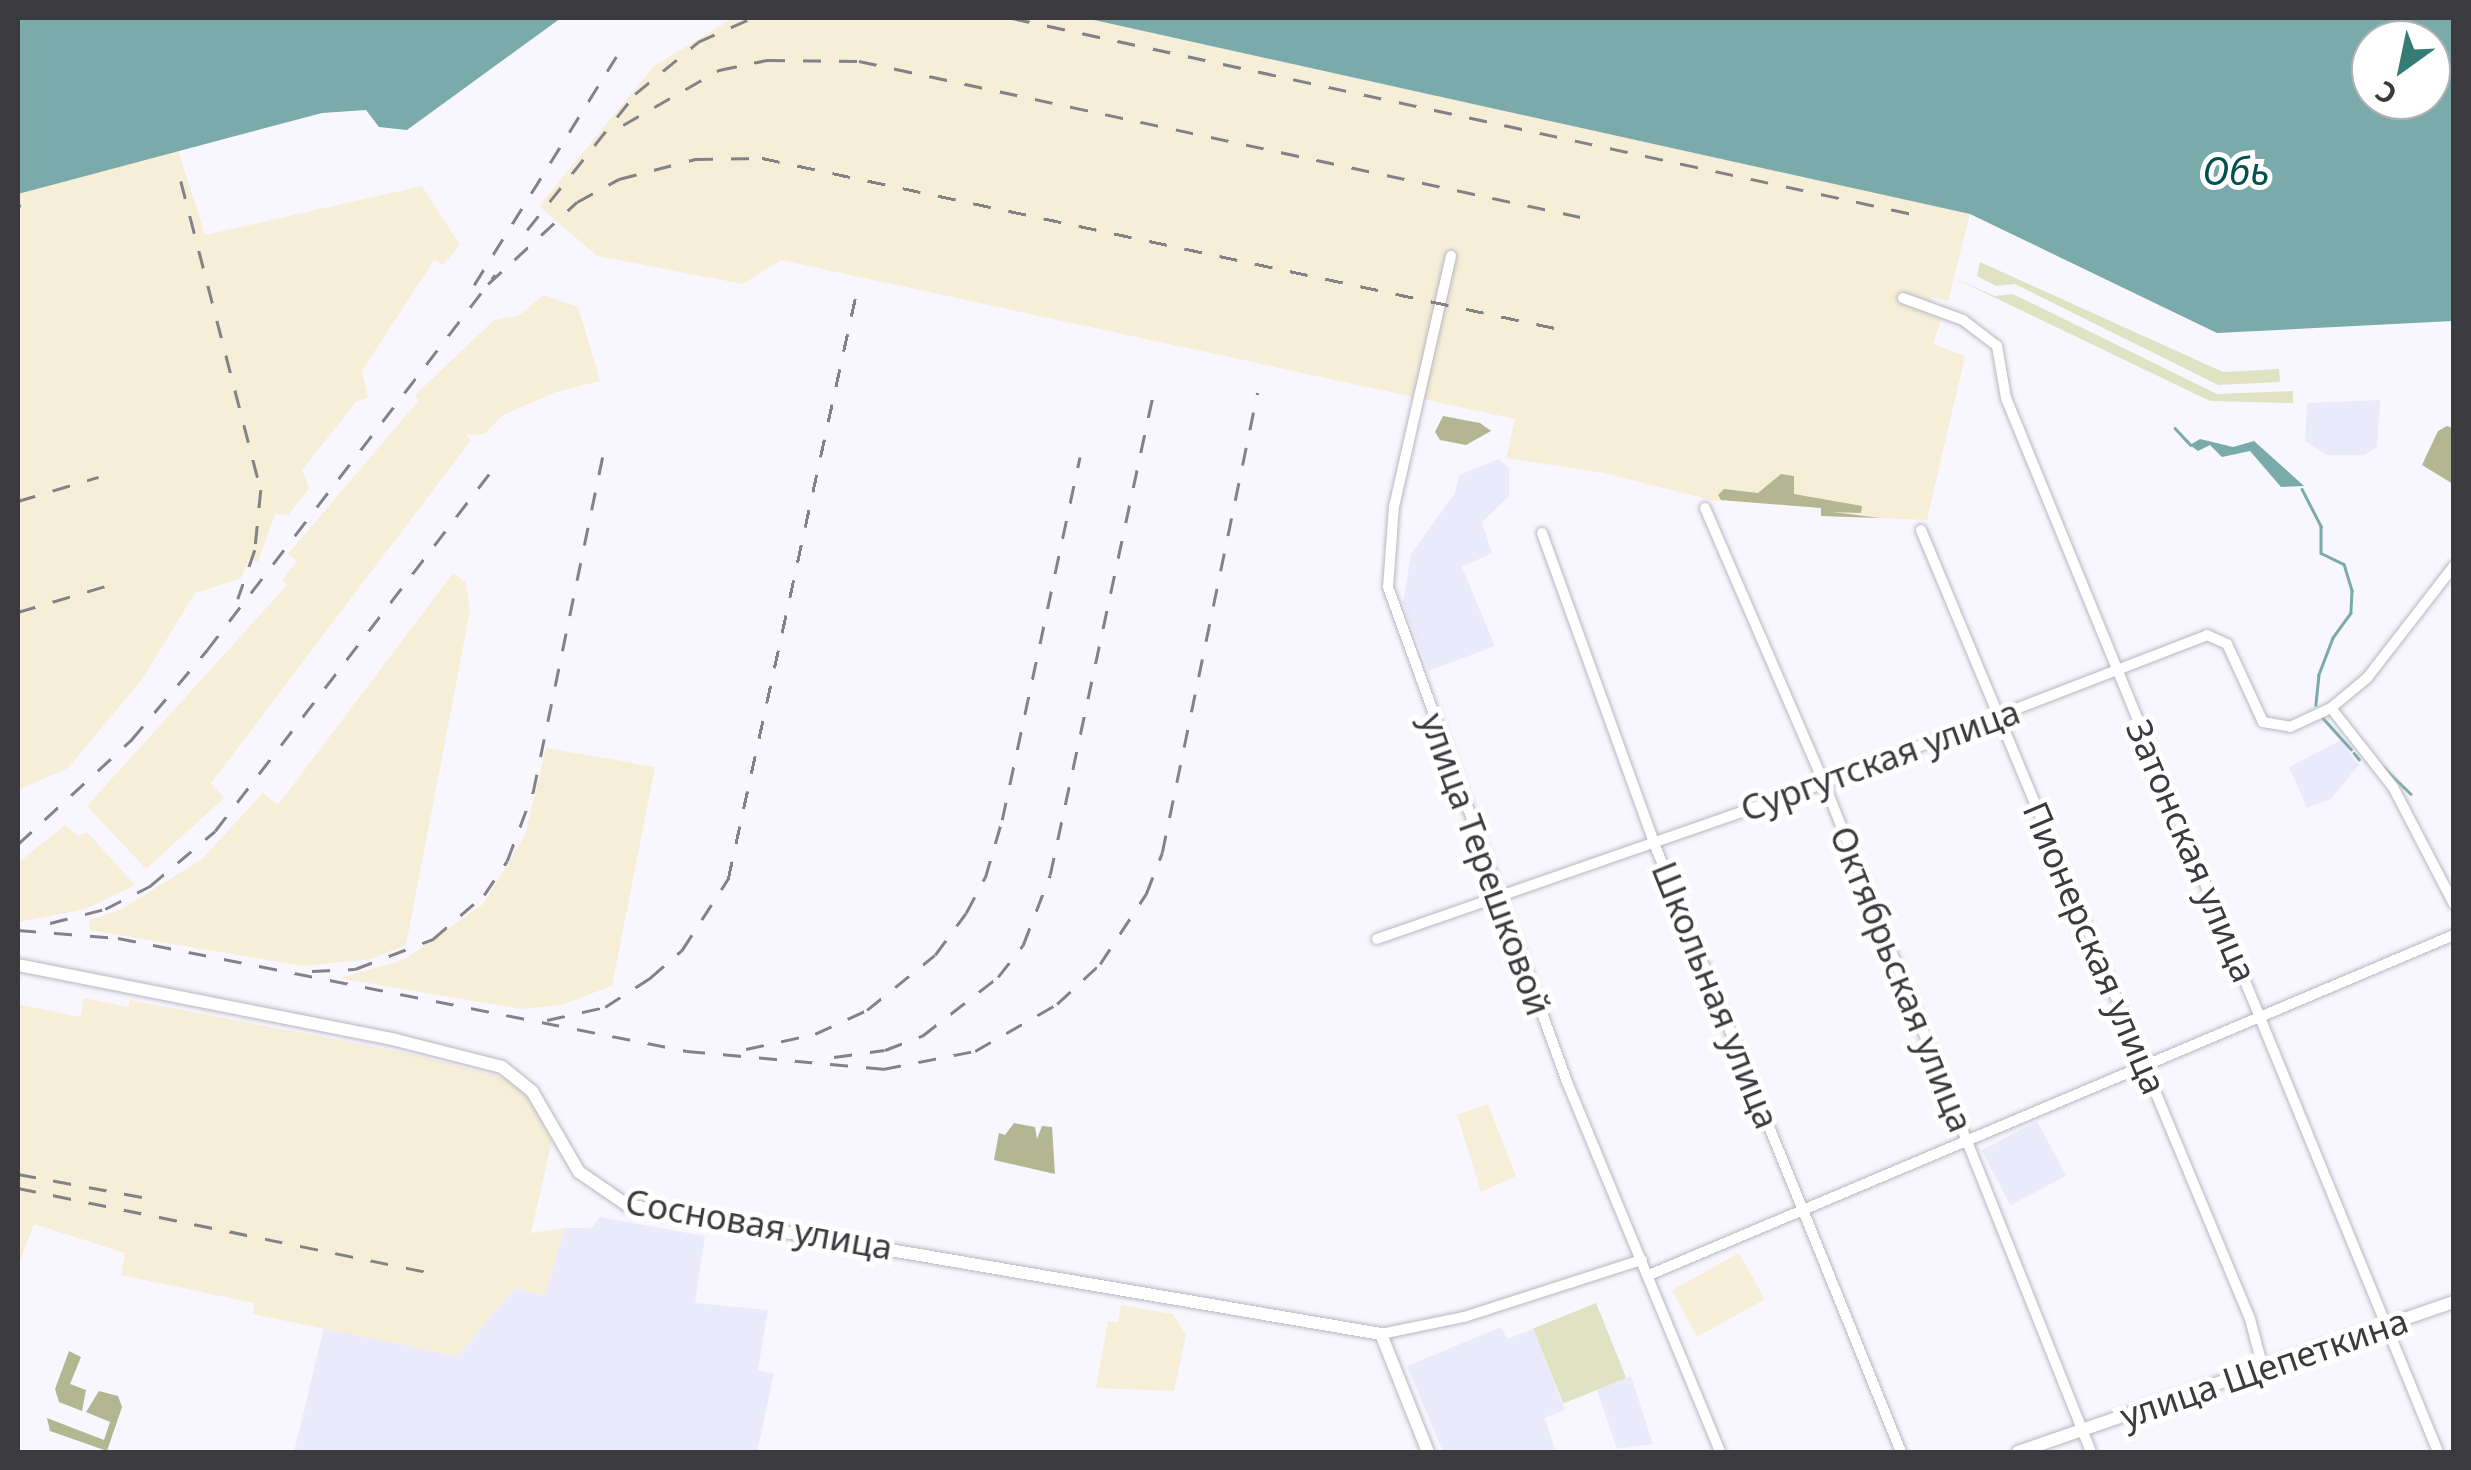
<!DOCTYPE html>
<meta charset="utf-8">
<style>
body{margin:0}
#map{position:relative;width:2471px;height:1470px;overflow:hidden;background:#f8f7ff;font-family:"Noto Sans",sans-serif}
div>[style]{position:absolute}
.built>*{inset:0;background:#ebeafb;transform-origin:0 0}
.industrial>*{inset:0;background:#f7eed8;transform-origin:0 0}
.green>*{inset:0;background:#dfe3c3;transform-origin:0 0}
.forest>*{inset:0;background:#b2b691}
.water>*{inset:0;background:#7baaab}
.stream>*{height:2.5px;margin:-1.25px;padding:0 1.25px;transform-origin:1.25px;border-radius:1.25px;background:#7baaab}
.roads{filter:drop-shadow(0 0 2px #b7b7c0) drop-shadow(0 0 2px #b7b7c0)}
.minor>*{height:10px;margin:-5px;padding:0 5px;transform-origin:5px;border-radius:5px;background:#fff}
.major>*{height:12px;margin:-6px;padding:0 6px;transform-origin:6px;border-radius:6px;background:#fff}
.rail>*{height:2.5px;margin-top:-1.25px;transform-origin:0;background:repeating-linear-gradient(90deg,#828287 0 18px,transparent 0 36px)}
span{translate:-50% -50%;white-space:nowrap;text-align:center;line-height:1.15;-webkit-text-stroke:10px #fff;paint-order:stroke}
.street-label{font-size:35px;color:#3b3b3f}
.water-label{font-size:38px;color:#044f50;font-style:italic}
.frame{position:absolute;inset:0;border:20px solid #3b3b3f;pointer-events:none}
.north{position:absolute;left:2351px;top:20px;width:100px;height:100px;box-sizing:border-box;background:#fff;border:2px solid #b1b1b2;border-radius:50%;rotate:213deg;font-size:28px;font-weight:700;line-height:40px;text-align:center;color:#3b3b3f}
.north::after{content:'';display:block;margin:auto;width:35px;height:45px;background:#357c75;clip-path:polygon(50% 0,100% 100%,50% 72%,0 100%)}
</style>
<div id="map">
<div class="built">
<div style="clip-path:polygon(2380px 400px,2377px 447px,2364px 455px,2327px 455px,2305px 441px,2307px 403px)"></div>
<div style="clip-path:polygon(1499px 459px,1509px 468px,1509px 496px,1482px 522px,1492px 553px,1462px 567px,1495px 646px,1429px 671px,1403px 603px,1411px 554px,1455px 493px,1459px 475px)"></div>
<div style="clip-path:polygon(2341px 740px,2359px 765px,2331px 799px,2307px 808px,2289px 767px)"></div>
<div style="left:2037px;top:1121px;width:62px;height:63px;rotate:62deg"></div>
<div style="clip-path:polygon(600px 1217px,705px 1236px,695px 1303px,768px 1310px,758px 1370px,774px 1374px,757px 1452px,294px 1452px,324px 1327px,457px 1356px,515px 1288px,545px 1295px,564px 1228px,591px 1228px)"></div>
<div style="clip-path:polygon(1501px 1327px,1507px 1339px,1533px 1329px,1565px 1410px,1545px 1418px,1556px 1452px,1443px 1452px,1407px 1366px)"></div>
<div style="clip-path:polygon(1631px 1376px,1653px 1444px,1617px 1449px,1597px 1390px)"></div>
</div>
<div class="industrial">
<div style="clip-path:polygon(733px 18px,1084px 18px,1970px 214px,1948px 301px,1931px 297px,1928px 312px,1942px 317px,1933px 344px,1965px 356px,1927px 520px,1821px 516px,1821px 508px,1711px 500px,1604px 473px,1506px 458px,1515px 419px,781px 260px,743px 284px,597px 256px,539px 206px,654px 66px)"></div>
<div style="clip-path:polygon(178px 150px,205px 235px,422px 186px,460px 245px,443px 265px,434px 260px,362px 371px,368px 398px,356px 402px,302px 470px,309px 489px,288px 515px,275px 514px,258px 562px,249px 559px,241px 578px,195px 593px,143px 678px,68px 768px,18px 790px,18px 194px)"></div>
<div style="clip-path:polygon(544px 295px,578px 307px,600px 381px,556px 392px,503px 415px,484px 434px,466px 435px,471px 440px,211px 783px,224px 798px,146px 869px,87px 806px,287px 585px,282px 580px,297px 561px,288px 554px,419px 400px,415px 395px,494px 320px,518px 316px)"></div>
<div style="clip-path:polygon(453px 573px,466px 583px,470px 611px,406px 945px,371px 959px,302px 966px,90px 930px,89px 920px,120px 910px,202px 859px,263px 793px,278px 805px)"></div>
<div style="clip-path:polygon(546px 748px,655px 767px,612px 986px,561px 1005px,521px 1009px,339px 978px,404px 960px,483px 904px,525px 835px)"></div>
<div style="clip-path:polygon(65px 825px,78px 836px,87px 832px,135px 885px,86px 909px,18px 922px,18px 863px)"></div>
<div style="clip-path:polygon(84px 998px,128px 1007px,130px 1000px,411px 1054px,505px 1078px,526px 1094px,552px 1141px,531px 1233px,564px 1228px,545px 1295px,515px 1288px,457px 1356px,253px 1314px,254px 1303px,121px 1275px,125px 1253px,34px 1224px,18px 1266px,18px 1004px,80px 1017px)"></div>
<div style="clip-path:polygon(1488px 1104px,1516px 1176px,1481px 1192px,1457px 1115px)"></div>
<div style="left:1739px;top:1253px;width:53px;height:77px;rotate:61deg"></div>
<div style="clip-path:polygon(1121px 1305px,1173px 1314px,1186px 1335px,1174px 1391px,1096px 1388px,1108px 1321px,1118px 1322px)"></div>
</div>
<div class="green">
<div style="clip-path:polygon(1980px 262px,2223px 372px,2279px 369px,2280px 382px,2218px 385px,2015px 284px,1996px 286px,1977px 276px)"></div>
<div style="clip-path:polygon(1954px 278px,1995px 296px,2013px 294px,2217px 394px,2293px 391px,2293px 403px,2210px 401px)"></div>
<div style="left:1596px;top:1303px;width:81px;height:68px;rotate:68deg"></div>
</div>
<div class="forest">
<div style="clip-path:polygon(1443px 416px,1480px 423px,1491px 431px,1466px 445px,1440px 440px,1435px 432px)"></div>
<div style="clip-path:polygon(2447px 426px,2453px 428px,2453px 484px,2422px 465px,2438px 431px)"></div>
<div style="clip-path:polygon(1781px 474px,1794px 476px,1794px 494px,1862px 506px,1861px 513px,1833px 512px,1880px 518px,1821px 516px,1821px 508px,1721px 500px,1718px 495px,1724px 489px,1758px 493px)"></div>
<div style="clip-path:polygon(1014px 1123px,1035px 1127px,1037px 1139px,1042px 1126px,1052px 1127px,1055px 1174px,994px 1160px,999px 1133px,1005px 1135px)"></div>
<div style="clip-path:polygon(69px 1351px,81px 1357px,70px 1384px,86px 1390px,82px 1411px,59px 1402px,55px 1389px)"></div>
<div style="clip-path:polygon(99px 1391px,118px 1396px,122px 1407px,107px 1451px,50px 1431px,47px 1418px,104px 1440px,110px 1422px,86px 1412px)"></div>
</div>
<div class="water">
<div style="clip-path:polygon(18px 18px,561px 18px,407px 130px,379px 127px,366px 110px,322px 113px,18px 194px)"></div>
<div style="clip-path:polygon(evenodd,1085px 18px,2453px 18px,2453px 321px,2217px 333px,1970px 214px,1085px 18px,2431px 40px,2431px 100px,2371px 100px,2371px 40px,2431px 40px)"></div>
<div style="clip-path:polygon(2200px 439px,2233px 447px,2254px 441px,2304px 486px,2281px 487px,2250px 451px,2222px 457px,2210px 445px,2198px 451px,2190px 445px)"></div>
</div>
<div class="stream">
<div style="left:2175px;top:428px;width:23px;rotate:47deg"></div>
<div style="left:2302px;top:489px;width:42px;rotate:62.8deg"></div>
<div style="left:2321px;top:526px;width:27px;rotate:90deg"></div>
<div style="left:2321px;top:553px;width:25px;rotate:26deg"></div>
<div style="left:2344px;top:564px;width:28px;rotate:73deg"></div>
<div style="left:2352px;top:591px;width:22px;rotate:93deg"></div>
<div style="left:2351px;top:613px;width:31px;rotate:126deg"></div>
<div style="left:2333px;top:638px;width:40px;rotate:111deg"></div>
<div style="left:2319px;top:675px;width:30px;rotate:96deg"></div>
<div style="left:2323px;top:718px;width:42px;rotate:47.9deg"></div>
<div style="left:2354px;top:753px;width:8px;rotate:50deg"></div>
<div style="left:2377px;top:761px;width:47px;rotate:44.1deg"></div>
</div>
<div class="roads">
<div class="minor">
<div style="left:1451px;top:256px;width:256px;rotate:102.8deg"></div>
<div style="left:1394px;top:506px;width:81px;rotate:94.2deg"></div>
<div style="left:1388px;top:587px;width:526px;rotate:70.12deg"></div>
<div style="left:1567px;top:1082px;width:400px;rotate:67.5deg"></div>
<div style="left:1903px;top:298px;width:64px;rotate:20.1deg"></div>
<div style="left:1963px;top:320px;width:43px;rotate:37.4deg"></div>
<div style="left:1997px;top:346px;width:53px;rotate:80.2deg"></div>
<div style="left:2006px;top:398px;width:1139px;rotate:67.71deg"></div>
<div style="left:1705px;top:508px;width:300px;rotate:66.6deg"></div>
<div style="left:1824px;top:783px;width:720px;rotate:68.24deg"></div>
<div style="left:1921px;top:530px;width:855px;rotate:67.36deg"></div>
<div style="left:2250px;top:1319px;width:51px;rotate:75.1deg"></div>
<div style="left:1542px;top:533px;width:330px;rotate:70.1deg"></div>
<div style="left:1654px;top:843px;width:657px;rotate:67.92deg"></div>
<div style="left:2331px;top:708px;width:100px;rotate:51.9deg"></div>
<div style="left:2393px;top:787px;width:132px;rotate:62.5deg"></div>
<div style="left:1377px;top:939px;width:473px;rotate:-19.2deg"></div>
<div style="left:1824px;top:783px;width:411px;rotate:-21.1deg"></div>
<div style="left:2207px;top:635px;width:22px;rotate:24deg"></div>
<div style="left:2227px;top:644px;width:86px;rotate:65.2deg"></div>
<div style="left:2263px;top:722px;width:27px;rotate:10deg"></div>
<div style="left:2290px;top:727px;width:45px;rotate:-24.9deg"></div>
<div style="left:2331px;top:708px;width:47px;rotate:-39.8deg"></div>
<div style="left:2367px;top:678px;width:142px;rotate:-52.2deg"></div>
<div style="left:1649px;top:1275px;width:874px;rotate:-22.9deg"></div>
<div style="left:1381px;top:1334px;width:85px;rotate:-11.6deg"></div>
<div style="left:1464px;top:1317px;width:187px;rotate:-17.8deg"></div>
</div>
<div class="major">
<div style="left:18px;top:965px;width:385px;rotate:11.2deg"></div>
<div style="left:396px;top:1040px;width:109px;rotate:14.3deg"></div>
<div style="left:502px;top:1067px;width:38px;rotate:39deg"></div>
<div style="left:532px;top:1091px;width:94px;rotate:59.9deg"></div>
<div style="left:579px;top:1172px;width:58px;rotate:34.5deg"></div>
<div style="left:627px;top:1205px;width:765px;rotate:9.71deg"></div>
<div style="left:1381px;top:1334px;width:127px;rotate:68.3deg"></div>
<div style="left:2018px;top:1452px;width:461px;rotate:-19deg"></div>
</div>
</div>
<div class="rail">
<div style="left:1012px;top:18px;width:931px;rotate:12.28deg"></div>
<div style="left:623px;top:125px;width:111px;rotate:-29.8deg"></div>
<div style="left:719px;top:70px;width:49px;rotate:-11.8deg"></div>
<div style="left:767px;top:60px;width:92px;rotate:0.6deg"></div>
<div style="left:859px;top:61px;width:743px;rotate:12.2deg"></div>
<div style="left:181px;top:181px;width:319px;rotate:75.5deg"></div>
<div style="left:261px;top:490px;width:60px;rotate:95.7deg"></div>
<div style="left:255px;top:550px;width:52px;rotate:109.1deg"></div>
<div style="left:18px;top:206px;width:3px;rotate:-18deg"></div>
<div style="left:527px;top:230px;width:174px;rotate:-51.5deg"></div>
<div style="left:635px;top:94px;width:82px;rotate:-39.5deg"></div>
<div style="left:698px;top:42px;width:59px;rotate:-24deg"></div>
<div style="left:488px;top:284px;width:121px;rotate:-42.7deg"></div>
<div style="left:577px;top:202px;width:48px;rotate:-28.7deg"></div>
<div style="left:619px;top:179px;width:79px;rotate:-14.7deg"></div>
<div style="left:695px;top:159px;width:67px;rotate:-0.9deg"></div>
<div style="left:762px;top:158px;width:825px;rotate:12.1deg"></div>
<div style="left:474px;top:285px;width:269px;rotate:-58.1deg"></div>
<div style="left:18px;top:501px;width:84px;rotate:-16.7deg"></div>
<div style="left:18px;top:612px;width:105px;rotate:-16.5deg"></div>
<div style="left:18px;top:844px;width:154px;rotate:-42.6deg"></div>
<div style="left:131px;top:740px;width:118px;rotate:-49.8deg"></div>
<div style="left:207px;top:650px;width:473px;rotate:-52.5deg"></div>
<div style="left:50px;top:923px;width:57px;rotate:-14.3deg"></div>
<div style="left:105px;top:909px;width:51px;rotate:-27.1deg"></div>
<div style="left:150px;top:886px;width:85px;rotate:-40.2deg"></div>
<div style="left:215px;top:831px;width:463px;rotate:-52.5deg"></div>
<div style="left:18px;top:930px;width:100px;rotate:4.6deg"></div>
<div style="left:118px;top:938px;width:580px;rotate:11.23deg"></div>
<div style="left:687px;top:1051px;width:197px;rotate:5.2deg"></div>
<div style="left:883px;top:1069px;width:94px;rotate:-11.1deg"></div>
<div style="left:975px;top:1051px;width:95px;rotate:-29.8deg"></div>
<div style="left:1057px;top:1004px;width:59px;rotate:-42.9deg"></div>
<div style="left:1100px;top:964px;width:84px;rotate:-56.7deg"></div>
<div style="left:1146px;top:894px;width:44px;rotate:-68.7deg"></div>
<div style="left:1162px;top:853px;width:470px;rotate:-78.3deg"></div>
<div style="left:312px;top:971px;width:43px;rotate:-2.7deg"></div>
<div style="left:355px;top:969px;width:84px;rotate:-21deg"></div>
<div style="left:433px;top:939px;width:67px;rotate:-40.8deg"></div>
<div style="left:484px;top:895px;width:41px;rotate:-55.9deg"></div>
<div style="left:507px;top:861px;width:74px;rotate:-69.4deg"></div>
<div style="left:533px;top:792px;width:355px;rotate:-78.3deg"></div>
<div style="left:547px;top:1020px;width:59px;rotate:-12.6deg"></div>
<div style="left:605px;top:1007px;width:54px;rotate:-32.8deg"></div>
<div style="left:650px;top:978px;width:43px;rotate:-41.2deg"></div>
<div style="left:682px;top:950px;width:85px;rotate:-57.1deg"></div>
<div style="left:728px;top:879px;width:599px;rotate:-77.66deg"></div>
<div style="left:746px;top:1049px;width:71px;rotate:-12.3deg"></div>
<div style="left:815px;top:1034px;width:57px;rotate:-24.8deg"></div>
<div style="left:867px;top:1010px;width:87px;rotate:-39deg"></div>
<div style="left:935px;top:955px;width:52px;rotate:-53.6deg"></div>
<div style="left:966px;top:913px;width:40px;rotate:-62deg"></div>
<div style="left:985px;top:878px;width:60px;rotate:-73.7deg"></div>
<div style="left:1002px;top:820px;width:371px;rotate:-77.9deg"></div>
<div style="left:834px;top:1057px;width:51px;rotate:-7.8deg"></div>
<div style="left:885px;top:1050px;width:40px;rotate:-21deg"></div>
<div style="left:922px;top:1036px;width:96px;rotate:-37.8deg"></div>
<div style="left:998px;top:977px;width:41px;rotate:-52deg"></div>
<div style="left:1023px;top:945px;width:75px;rotate:-68.9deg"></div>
<div style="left:1050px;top:875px;width:497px;rotate:-77.9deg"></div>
<div style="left:18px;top:1174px;width:126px;rotate:10.5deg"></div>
<div style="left:18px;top:1188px;width:417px;rotate:11.6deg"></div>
</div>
<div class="street-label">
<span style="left:1880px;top:760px;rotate:-20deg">Сургутская улица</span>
<span style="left:2192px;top:851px;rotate:67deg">Затонская улица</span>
<span style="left:1486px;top:864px;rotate:70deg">улица Терешковой</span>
<span style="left:2095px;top:948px;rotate:67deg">Пионерская улица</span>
<span style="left:1902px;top:979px;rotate:68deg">Октябрьская улица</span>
<span style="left:1716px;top:995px;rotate:68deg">Школьная улица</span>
<span style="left:759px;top:1224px;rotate:10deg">Сосновая улица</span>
<span style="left:2264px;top:1368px;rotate:-19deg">улица Щепеткина</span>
</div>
<div class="water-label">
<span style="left:2236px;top:171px">Обь</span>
</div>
<div class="frame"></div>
<div class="north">С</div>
</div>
